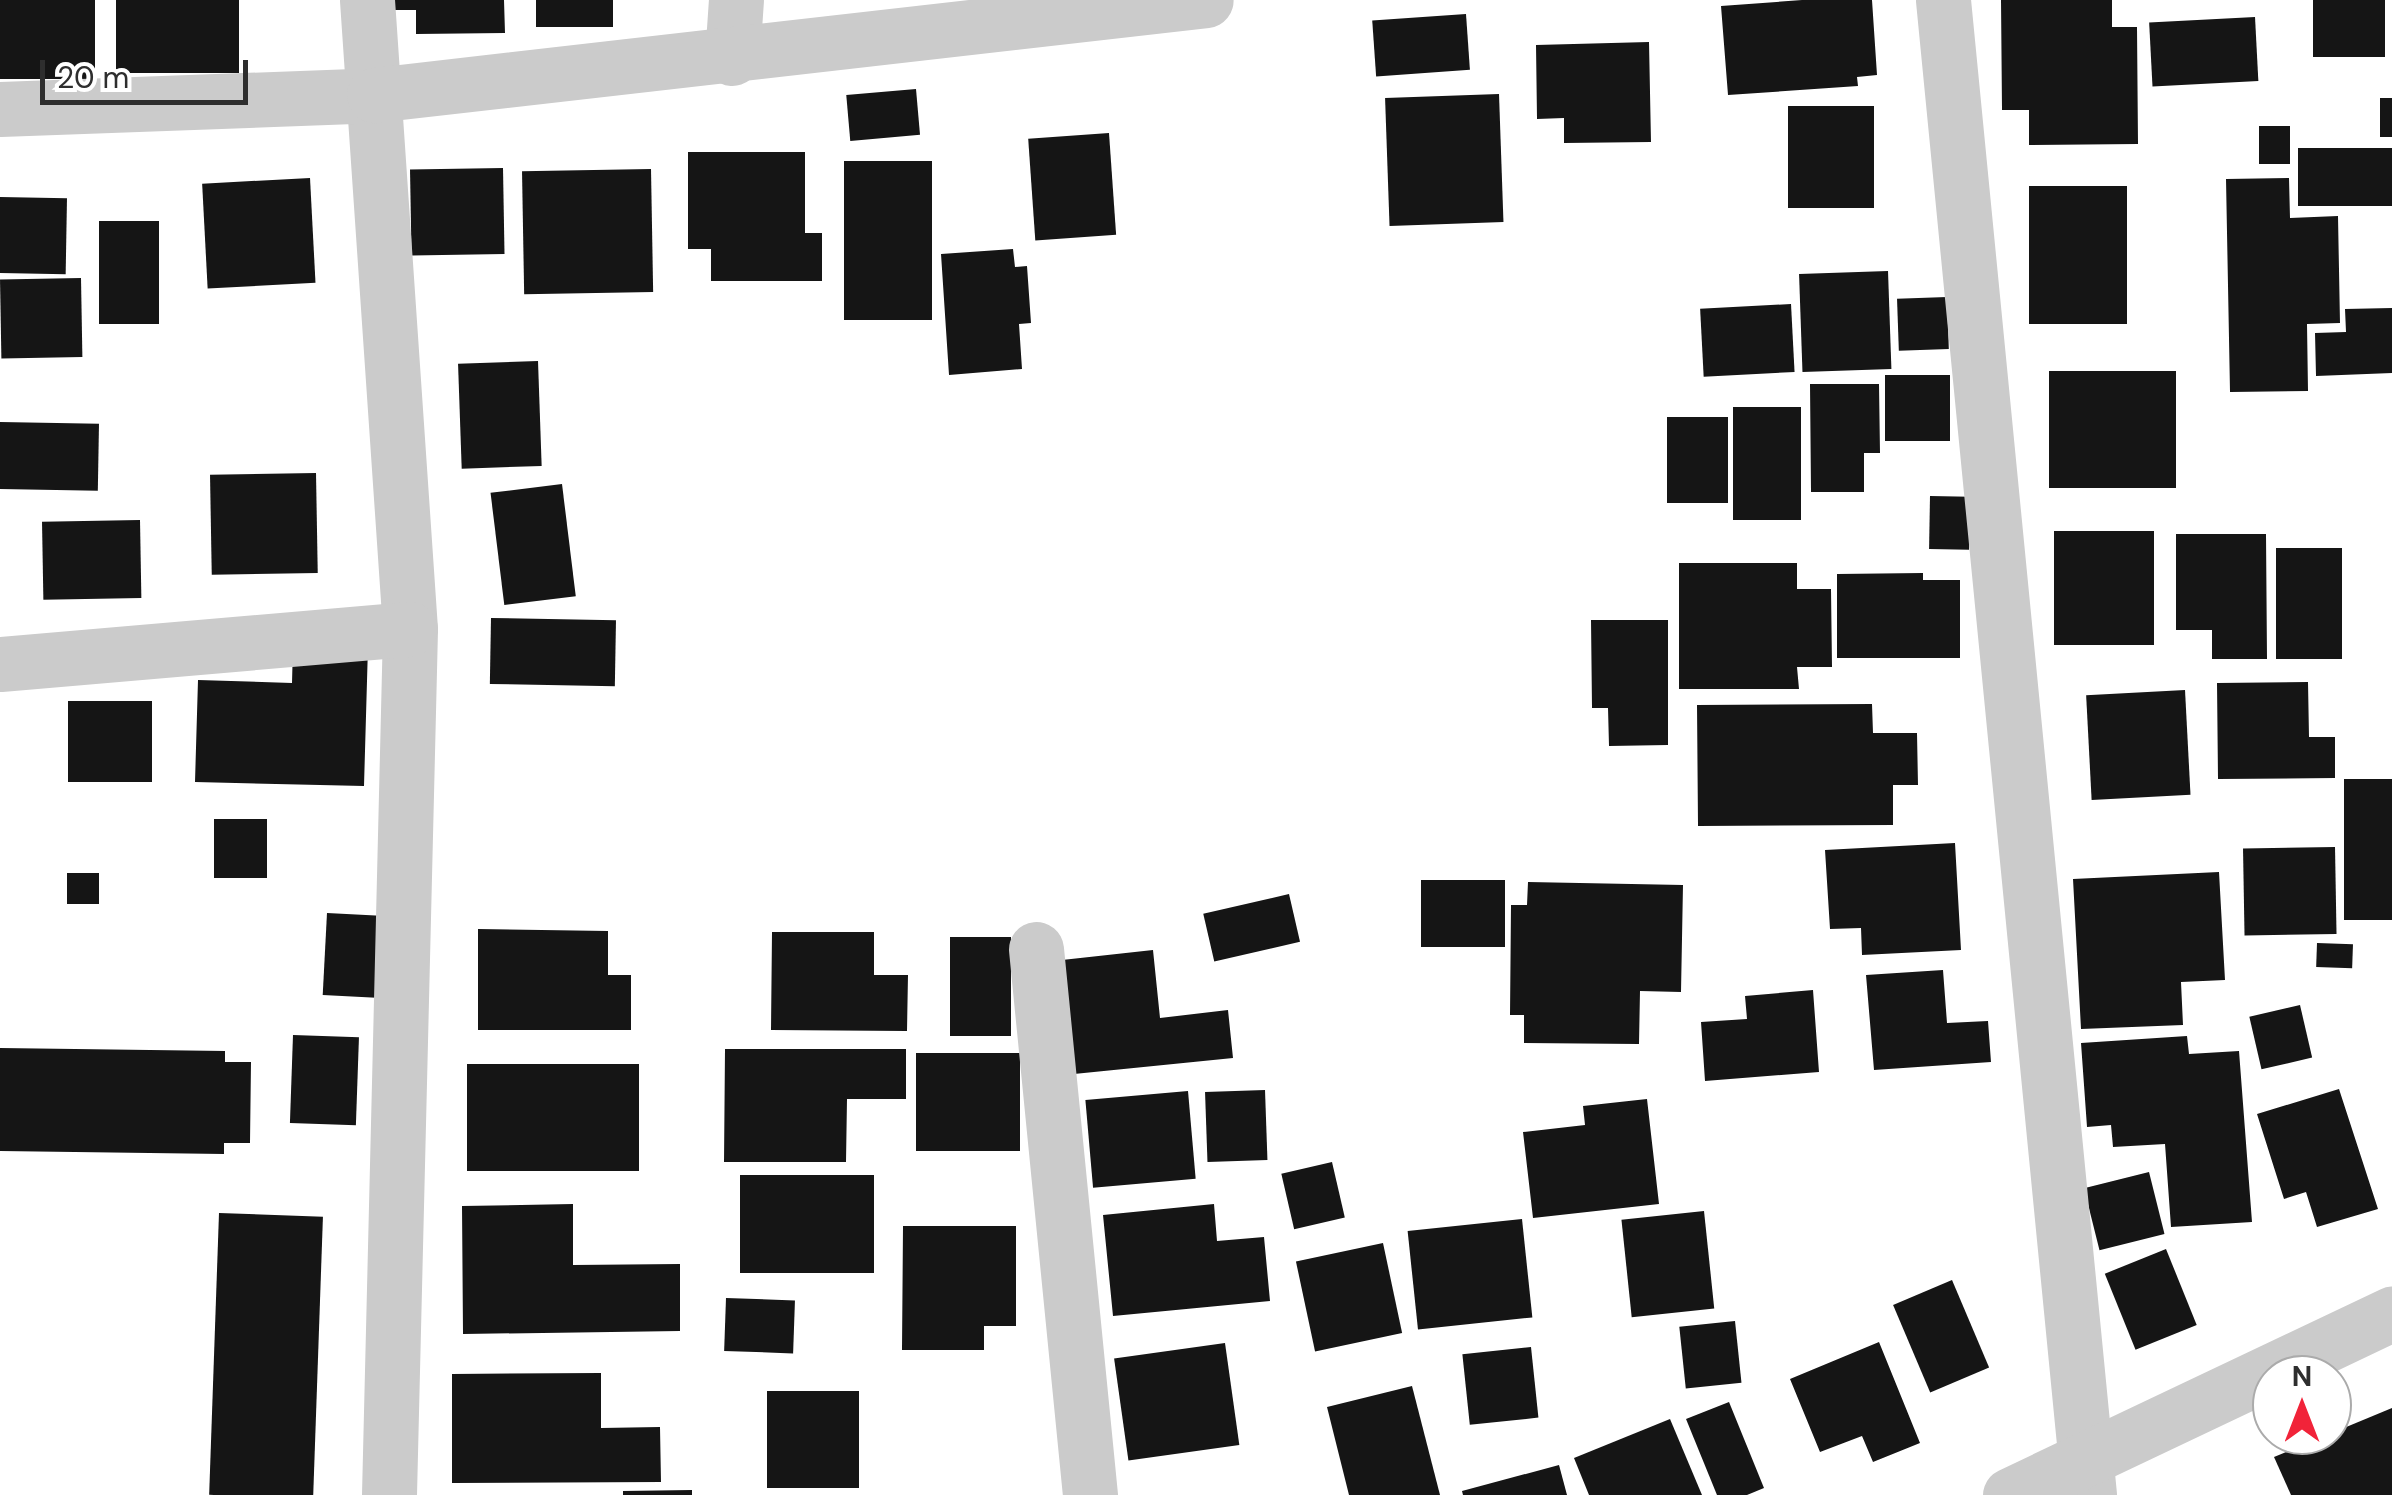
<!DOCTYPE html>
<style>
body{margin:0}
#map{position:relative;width:2392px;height:1495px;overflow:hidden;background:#fff;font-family:"DM Sans",sans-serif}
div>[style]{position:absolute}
.building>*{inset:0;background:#151515;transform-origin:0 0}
.minor>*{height:55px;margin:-27.5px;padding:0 27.5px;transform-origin:27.5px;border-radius:27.5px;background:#cbcbcb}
span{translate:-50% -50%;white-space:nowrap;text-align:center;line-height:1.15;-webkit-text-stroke:10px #fff;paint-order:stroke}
.north{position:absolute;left:2252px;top:1355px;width:100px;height:100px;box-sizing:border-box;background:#fff;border:2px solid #ababab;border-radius:50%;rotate:0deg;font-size:28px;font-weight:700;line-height:40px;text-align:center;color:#2e2e2e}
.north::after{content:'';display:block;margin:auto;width:35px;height:45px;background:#f12339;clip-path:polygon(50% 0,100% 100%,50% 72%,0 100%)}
.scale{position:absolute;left:40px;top:60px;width:208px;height:45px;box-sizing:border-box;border:5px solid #2e2e2e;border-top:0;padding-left:12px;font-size:30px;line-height:35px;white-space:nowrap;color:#2e2e2e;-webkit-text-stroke:8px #fff;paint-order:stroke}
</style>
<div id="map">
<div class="building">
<div style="left:0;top:0;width:95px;height:79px"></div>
<div style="left:116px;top:0;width:123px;height:73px"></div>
<div style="clip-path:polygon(392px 0,504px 0,505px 33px,416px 34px,416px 10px,392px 10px)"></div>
<div style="left:536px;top:0;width:77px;height:27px"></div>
<div style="clip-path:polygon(1802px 0,1872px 0,1877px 75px,1857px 77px,1858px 86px,1728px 95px,1721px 6px)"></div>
<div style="clip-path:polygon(2001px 0,2112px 0,2112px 27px,2137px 27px,2138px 144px,2029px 145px,2029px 110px,2002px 110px)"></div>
<div style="left:2313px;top:0;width:72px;height:57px"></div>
<div style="left:1466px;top:14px;width:56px;height:94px;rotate:86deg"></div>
<div style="left:2255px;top:17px;width:64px;height:106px;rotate:87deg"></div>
<div style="clip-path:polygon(1649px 42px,1651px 142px,1564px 143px,1564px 118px,1537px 119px,1536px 45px)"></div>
<div style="left:916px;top:89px;width:46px;height:70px;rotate:85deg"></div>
<div style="left:1499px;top:94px;width:128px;height:114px;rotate:88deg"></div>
<div style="left:2380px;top:98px;width:12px;height:39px"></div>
<div style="left:1788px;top:106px;width:86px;height:102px"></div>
<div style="left:2259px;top:126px;width:31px;height:38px"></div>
<div style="left:1109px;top:133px;width:102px;height:81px;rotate:86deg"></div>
<div style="left:2392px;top:148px;width:58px;height:94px;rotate:90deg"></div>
<div style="clip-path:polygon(688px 152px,805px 152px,805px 233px,822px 233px,822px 281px,711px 281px,711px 249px,688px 249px)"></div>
<div style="left:844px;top:161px;width:88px;height:159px"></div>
<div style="left:503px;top:168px;width:86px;height:93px;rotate:89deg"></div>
<div style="left:651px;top:169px;width:123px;height:129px;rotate:89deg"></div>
<div style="left:310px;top:178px;width:105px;height:108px;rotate:87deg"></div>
<div style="clip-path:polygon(2289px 178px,2290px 218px,2338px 216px,2340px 323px,2307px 324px,2308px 391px,2230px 392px,2226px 179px)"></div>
<div style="left:2127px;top:186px;width:138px;height:98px;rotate:90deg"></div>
<div style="left:0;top:197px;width:67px;height:76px;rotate:1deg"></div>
<div style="left:99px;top:221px;width:60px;height:103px"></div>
<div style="clip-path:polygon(1013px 249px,1015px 267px,1027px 266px,1031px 323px,1019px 324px,1022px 369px,949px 375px,941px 254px)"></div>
<div style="left:1888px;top:271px;width:98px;height:89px;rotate:88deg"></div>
<div style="left:81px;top:278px;width:79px;height:81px;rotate:89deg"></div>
<div style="left:1947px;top:297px;width:52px;height:50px;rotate:88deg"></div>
<div style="left:1791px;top:304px;width:68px;height:91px;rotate:87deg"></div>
<div style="clip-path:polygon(2392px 308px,2392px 373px,2316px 376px,2315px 333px,2346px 332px,2345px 309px)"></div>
<div style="left:538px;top:361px;width:105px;height:80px;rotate:88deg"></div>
<div style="left:2176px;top:371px;width:117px;height:127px;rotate:90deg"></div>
<div style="left:1950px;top:375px;width:66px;height:65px;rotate:90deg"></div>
<div style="clip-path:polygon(1810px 384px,1879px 384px,1880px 453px,1864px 453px,1864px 492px,1811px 492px)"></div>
<div style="left:1733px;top:407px;width:68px;height:113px"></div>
<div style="left:1667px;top:417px;width:61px;height:86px"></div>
<div style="left:0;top:422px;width:99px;height:67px;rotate:1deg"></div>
<div style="left:316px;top:473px;width:100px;height:106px;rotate:89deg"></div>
<div style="left:562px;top:484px;width:113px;height:72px;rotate:83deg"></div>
<div style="left:1930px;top:496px;width:40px;height:53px;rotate:1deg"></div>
<div style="left:140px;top:520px;width:78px;height:98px;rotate:89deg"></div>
<div style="left:2054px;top:531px;width:100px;height:114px"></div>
<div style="clip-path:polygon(2176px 534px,2266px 534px,2267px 659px,2212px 659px,2212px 630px,2176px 630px)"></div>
<div style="left:2276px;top:548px;width:66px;height:111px"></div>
<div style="clip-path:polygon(1679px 563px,1797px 563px,1797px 589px,1831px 589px,1832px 667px,1797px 667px,1799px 689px,1679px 689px)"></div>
<div style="clip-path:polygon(1923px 573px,1923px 580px,1960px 580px,1960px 658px,1837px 658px,1837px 574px)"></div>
<div style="left:491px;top:618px;width:125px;height:66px;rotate:1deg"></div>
<div style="clip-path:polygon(1591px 620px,1668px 620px,1668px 745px,1609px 746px,1608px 708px,1592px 708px)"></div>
<div style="clip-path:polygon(293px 644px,368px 646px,364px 786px,195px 782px,198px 680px,292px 683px)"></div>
<div style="clip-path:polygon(2308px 682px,2309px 737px,2335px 737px,2335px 778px,2218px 779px,2217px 683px)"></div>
<div style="left:2185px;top:690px;width:105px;height:99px;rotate:87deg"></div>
<div style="left:68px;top:701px;width:84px;height:81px"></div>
<div style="clip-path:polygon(1872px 704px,1873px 733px,1917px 733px,1918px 785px,1893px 785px,1893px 825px,1698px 826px,1697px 705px)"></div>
<div style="left:2344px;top:779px;width:48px;height:141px"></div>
<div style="left:214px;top:819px;width:53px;height:59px"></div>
<div style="clip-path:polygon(1955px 843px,1961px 950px,1862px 955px,1861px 928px,1830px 929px,1825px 850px)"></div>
<div style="left:2335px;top:847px;width:87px;height:92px;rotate:89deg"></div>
<div style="clip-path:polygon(2219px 872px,2225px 980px,2181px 982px,2183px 1025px,2081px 1029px,2073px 879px)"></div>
<div style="left:67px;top:873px;width:32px;height:31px"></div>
<div style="left:1421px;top:880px;width:84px;height:67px"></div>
<div style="clip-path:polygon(1528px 882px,1683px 885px,1681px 992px,1640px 991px,1639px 1044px,1524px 1043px,1524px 1015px,1510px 1015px,1511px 905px,1527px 905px)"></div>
<div style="left:1289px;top:894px;width:49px;height:88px;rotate:77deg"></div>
<div style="left:327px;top:913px;width:68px;height:82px;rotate:3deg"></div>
<div style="clip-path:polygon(478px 929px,608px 931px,608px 975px,631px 975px,631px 1030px,478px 1030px)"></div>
<div style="clip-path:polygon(772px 932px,874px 932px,874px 975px,908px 975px,907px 1031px,771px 1030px)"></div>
<div style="left:950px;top:937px;width:61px;height:99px"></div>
<div style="left:2317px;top:943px;width:36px;height:24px;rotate:2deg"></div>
<div style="clip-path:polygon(1153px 950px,1160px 1018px,1228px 1010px,1233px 1058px,1074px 1074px,1062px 960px)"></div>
<div style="clip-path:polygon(1943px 970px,1947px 1023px,1988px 1021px,1991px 1062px,1874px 1070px,1866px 975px)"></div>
<div style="clip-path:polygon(1813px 990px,1819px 1072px,1705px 1081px,1701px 1022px,1747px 1019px,1745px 996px)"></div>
<div style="left:2300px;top:1005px;width:54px;height:52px;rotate:77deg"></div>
<div style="left:293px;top:1035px;width:66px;height:88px;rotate:2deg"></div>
<div style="clip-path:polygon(2187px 1036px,2189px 1054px,2239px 1051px,2252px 1222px,2171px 1227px,2165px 1144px,2113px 1147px,2111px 1125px,2087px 1127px,2081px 1043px)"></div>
<div style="clip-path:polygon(0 1048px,225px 1051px,225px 1062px,251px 1062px,250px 1143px,224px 1143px,224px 1154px,0 1151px)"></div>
<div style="clip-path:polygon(725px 1049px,906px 1049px,906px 1099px,847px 1099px,846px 1162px,724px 1162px)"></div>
<div style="left:916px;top:1053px;width:104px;height:98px"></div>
<div style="left:467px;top:1064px;width:172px;height:107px"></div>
<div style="clip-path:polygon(2339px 1089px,2378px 1209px,2317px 1227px,2306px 1192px,2284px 1199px,2257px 1114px)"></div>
<div style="left:1265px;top:1090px;width:70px;height:60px;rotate:88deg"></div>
<div style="left:1188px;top:1091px;width:88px;height:103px;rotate:85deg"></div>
<div style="clip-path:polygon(1647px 1099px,1659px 1204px,1533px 1218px,1523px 1132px,1585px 1125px,1583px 1106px)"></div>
<div style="left:1332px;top:1162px;width:57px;height:52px;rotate:77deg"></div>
<div style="left:2149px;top:1172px;width:64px;height:67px;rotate:76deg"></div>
<div style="left:740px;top:1175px;width:134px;height:98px"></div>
<div style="clip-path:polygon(573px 1204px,573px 1265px,680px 1264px,680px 1331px,463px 1334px,462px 1206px)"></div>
<div style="clip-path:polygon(1214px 1204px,1217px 1241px,1264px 1237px,1270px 1301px,1113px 1316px,1103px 1215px)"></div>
<div style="left:1704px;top:1211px;width:98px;height:83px;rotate:84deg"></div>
<div style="left:219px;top:1213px;width:104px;height:282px;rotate:2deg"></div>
<div style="left:1522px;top:1219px;width:99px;height:115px;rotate:84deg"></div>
<div style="clip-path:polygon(903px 1226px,1016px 1226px,1016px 1326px,984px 1326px,984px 1350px,902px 1350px)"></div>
<div style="left:1383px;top:1243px;width:92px;height:89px;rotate:78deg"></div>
<div style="left:2166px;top:1249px;width:82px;height:66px;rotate:68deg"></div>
<div style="left:1952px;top:1280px;width:95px;height:64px;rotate:67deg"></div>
<div style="left:726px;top:1298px;width:69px;height:53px;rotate:2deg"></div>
<div style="left:1735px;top:1321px;width:62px;height:56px;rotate:84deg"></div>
<div style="clip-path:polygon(1879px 1342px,1920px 1443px,1873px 1462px,1862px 1436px,1820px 1452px,1790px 1379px)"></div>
<div style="left:1225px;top:1343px;width:103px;height:112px;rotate:82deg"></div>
<div style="left:1531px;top:1347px;width:71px;height:69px;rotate:84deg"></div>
<div style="clip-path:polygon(601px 1373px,601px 1428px,660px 1427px,661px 1482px,452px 1483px,452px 1374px)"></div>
<div style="clip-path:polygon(1412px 1386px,1440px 1495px,1349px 1495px,1327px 1407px)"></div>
<div style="left:767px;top:1391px;width:92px;height:97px"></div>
<div style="clip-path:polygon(1729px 1402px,1764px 1488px,1747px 1495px,1717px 1495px,1686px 1419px)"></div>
<div style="clip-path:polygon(2392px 1408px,2392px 1495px,2291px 1495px,2274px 1457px)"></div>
<div style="clip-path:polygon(1670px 1419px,1702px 1495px,1589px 1495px,1574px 1458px)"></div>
<div style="clip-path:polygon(1559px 1465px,1567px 1495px,1463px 1495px,1462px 1491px)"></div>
<div style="clip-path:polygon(692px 1490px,692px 1495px,623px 1495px,623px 1491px)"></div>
</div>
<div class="minor">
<div style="left:367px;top:0;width:630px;rotate:86.09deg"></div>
<div style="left:410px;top:629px;width:866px;rotate:91.39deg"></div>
<div style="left:1943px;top:0;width:1502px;rotate:84.42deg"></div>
<div style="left:732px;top:58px;width:58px;rotate:-86.1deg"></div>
<div style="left:0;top:109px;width:374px;rotate:-2.1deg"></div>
<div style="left:374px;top:95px;width:837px;rotate:-6.51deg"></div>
<div style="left:0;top:664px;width:411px;rotate:-4.9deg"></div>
<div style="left:1036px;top:949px;width:549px;rotate:84.35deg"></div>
<div style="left:2010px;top:1495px;width:423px;rotate:-25.4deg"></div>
</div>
<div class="north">N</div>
<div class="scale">20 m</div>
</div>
